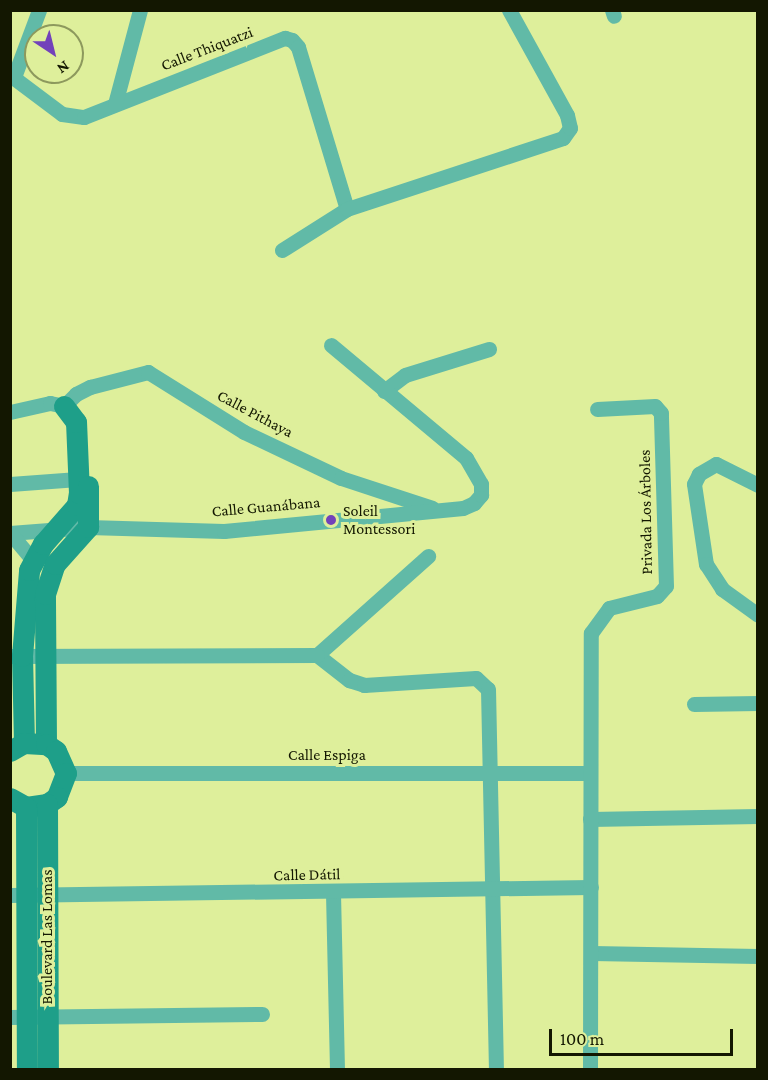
<!DOCTYPE html>
<meta charset="utf-8">
<style>
body{margin:0}
#map{position:relative;width:768px;height:1080px;overflow:hidden;background:#deef9b;font-family:"Crimson Pro",serif}
div>[style]{position:absolute}
.street>*{height:15px;margin:-7.5px;padding:0 7.5px;transform-origin:7.5px;border-radius:7.5px;background:#61baa7}
.secondary>*{height:21px;margin:-10.5px;padding:0 10.5px;transform-origin:10.5px;border-radius:10.5px;background:#1e9f89}
.dots>*{width:16px;height:16px;translate:-50% -50%;box-sizing:border-box;border:3px solid #deef9b;border-radius:50%}
span{translate:-50% -50%;white-space:nowrap;text-align:center;line-height:1.15;-webkit-text-stroke:6px #deef9b;paint-order:stroke}
.street-label{font-size:16px;color:#131701}
.poi-label{font-size:16px;color:#131701}
.left{translate:0 -50%;text-align:left}
.frame{position:absolute;inset:0;border:12px solid #131701;pointer-events:none}
.north{position:absolute;left:24px;top:24px;width:60px;height:60px;box-sizing:border-box;background:#deef9b;border:2px solid #8d995d;border-radius:50%;rotate:145deg;font-size:16px;font-weight:700;line-height:24px;text-align:center;color:#131701}
.north::after{content:'';display:block;margin:auto;width:21px;height:27px;background:#7242ba;clip-path:polygon(50% 0,100% 100%,50% 72%,0 100%)}
.scale{position:absolute;left:549px;top:1029px;width:184px;height:27px;box-sizing:border-box;border:3px solid #131701;border-top:0;padding-left:8px;font-size:18px;line-height:21px;white-space:nowrap;color:#131701;-webkit-text-stroke:4px #deef9b;paint-order:stroke}
</style>
<div id="map">
<div class="street">
<div style="left:612px;top:10px;width:6px;rotate:72deg"></div>
<div style="left:10px;top:75px;width:65px;rotate:36.9deg"></div>
<div style="left:62px;top:114px;width:22px;rotate:8deg"></div>
<div style="left:84px;top:117px;width:216px;rotate:-21.5deg"></div>
<div style="left:285px;top:38px;width:7px;rotate:16deg"></div>
<div style="left:292px;top:40px;width:9px;rotate:49deg"></div>
<div style="left:298px;top:47px;width:169px;rotate:73.2deg"></div>
<div style="left:14px;top:77px;width:72px;rotate:-69.5deg"></div>
<div style="left:115px;top:104px;width:97px;rotate:-75.1deg"></div>
<div style="left:282px;top:250px;width:77px;rotate:-32.2deg"></div>
<div style="left:347px;top:209px;width:227px;rotate:-18.2deg"></div>
<div style="left:563px;top:138px;width:12px;rotate:-55deg"></div>
<div style="left:570px;top:128px;width:13px;rotate:-103deg"></div>
<div style="left:567px;top:115px;width:120px;rotate:-118.9deg"></div>
<div style="left:384px;top:391px;width:26px;rotate:-37deg"></div>
<div style="left:405px;top:375px;width:88px;rotate:-17.2deg"></div>
<div style="left:10px;top:412px;width:41px;rotate:-12.7deg"></div>
<div style="left:50px;top:403px;width:14px;rotate:12deg"></div>
<div style="left:64px;top:406px;width:17px;rotate:-45deg"></div>
<div style="left:76px;top:394px;width:16px;rotate:-27deg"></div>
<div style="left:90px;top:387px;width:60px;rotate:-14.5deg"></div>
<div style="left:148px;top:372px;width:113px;rotate:32deg"></div>
<div style="left:244px;top:432px;width:107px;rotate:25.4deg"></div>
<div style="left:341px;top:478px;width:96px;rotate:18.2deg"></div>
<div style="left:10px;top:484px;width:68px;rotate:-4.2deg"></div>
<div style="left:758px;top:485px;width:47px;rotate:-153.4deg"></div>
<div style="left:716px;top:464px;width:20px;rotate:150deg"></div>
<div style="left:699px;top:474px;width:11px;rotate:117deg"></div>
<div style="left:694px;top:484px;width:81px;rotate:81.5deg"></div>
<div style="left:706px;top:564px;width:30px;rotate:57deg"></div>
<div style="left:722px;top:589px;width:44px;rotate:35.8deg"></div>
<div style="left:10px;top:533px;width:78px;rotate:-4.4deg"></div>
<div style="left:88px;top:527px;width:136px;rotate:1.7deg"></div>
<div style="left:224px;top:531px;width:240px;rotate:-5.5deg"></div>
<div style="left:463px;top:508px;width:12px;rotate:-24deg"></div>
<div style="left:474px;top:503px;width:11px;rotate:-49deg"></div>
<div style="left:481px;top:495px;width:11px;rotate:-90deg"></div>
<div style="left:481px;top:484px;width:30px;rotate:-120deg"></div>
<div style="left:466px;top:458px;width:176px;rotate:-140.1deg"></div>
<div style="left:10px;top:533px;width:34px;rotate:50deg"></div>
<div style="left:317px;top:655px;width:41px;rotate:38deg"></div>
<div style="left:349px;top:680px;width:16px;rotate:18deg"></div>
<div style="left:364px;top:685px;width:112px;rotate:-3.6deg"></div>
<div style="left:476px;top:678px;width:16px;rotate:43deg"></div>
<div style="left:488px;top:689px;width:381px;rotate:88.8deg"></div>
<div style="left:317px;top:655px;width:149px;rotate:-41.7deg"></div>
<div style="left:10px;top:656px;width:307px;rotate:-0.2deg"></div>
<div style="left:694px;top:704px;width:64px;rotate:-0.9deg"></div>
<div style="left:66px;top:773px;width:522px"></div>
<div style="left:590px;top:819px;width:168px;rotate:-1deg"></div>
<div style="left:333px;top:893px;width:177px;rotate:88.7deg"></div>
<div style="left:10px;top:895px;width:581px;rotate:-0.79deg"></div>
<div style="left:592px;top:953px;width:166px;rotate:1deg"></div>
<div style="left:10px;top:1017px;width:252px;rotate:-0.7deg"></div>
<div style="left:590px;top:1070px;width:437px;rotate:-89.9deg"></div>
<div style="left:591px;top:633px;width:31px;rotate:-54deg"></div>
<div style="left:609px;top:608px;width:49px;rotate:-14deg"></div>
<div style="left:657px;top:596px;width:13px;rotate:-48deg"></div>
<div style="left:666px;top:586px;width:173px;rotate:-91.7deg"></div>
<div style="left:661px;top:413px;width:9px;rotate:-131deg"></div>
<div style="left:655px;top:406px;width:58px;rotate:177deg"></div>
</div>
<div class="secondary">
<div style="left:24px;top:743px;width:87px;rotate:-91.3deg"></div>
<div style="left:22px;top:656px;width:86px;rotate:-85.3deg"></div>
<div style="left:29px;top:570px;width:30px;rotate:-62deg"></div>
<div style="left:43px;top:544px;width:52px;rotate:-48.9deg"></div>
<div style="left:77px;top:505px;width:12px;rotate:-81deg"></div>
<div style="left:79px;top:493px;width:71px;rotate:-92.4deg"></div>
<div style="left:76px;top:422px;width:20px;rotate:-127deg"></div>
<div style="left:46px;top:744px;width:150px;rotate:-90.4deg"></div>
<div style="left:45px;top:594px;width:32px;rotate:-72deg"></div>
<div style="left:55px;top:564px;width:50px;rotate:-48.3deg"></div>
<div style="left:88px;top:527px;width:41px;rotate:-90deg"></div>
<div style="left:10px;top:751px;width:16px;rotate:-30deg"></div>
<div style="left:24px;top:743px;width:22px;rotate:3deg"></div>
<div style="left:46px;top:744px;width:12px;rotate:35deg"></div>
<div style="left:56px;top:751px;width:24px;rotate:66deg"></div>
<div style="left:66px;top:773px;width:26px;rotate:111deg"></div>
<div style="left:57px;top:797px;width:12px;rotate:145deg"></div>
<div style="left:47px;top:804px;width:21px;rotate:172deg"></div>
<div style="left:26px;top:807px;width:18px;rotate:-151deg"></div>
<div style="left:47px;top:804px;width:266px;rotate:89.8deg"></div>
<div style="left:26px;top:807px;width:263px;rotate:89.8deg"></div>
</div>
<div class="dots">
<div style="left:331px;top:520px;background:#7242ba"></div>
</div>
<div class="street-label">
<span style="left:207px;top:49px;rotate:-21deg">Calle Thiquatzi</span>
<span style="left:255px;top:414px;rotate:28deg">Calle Pithaya</span>
<span style="left:266px;top:507px;rotate:-5deg">Calle Guanábana</span>
<span style="left:646px;top:512px;rotate:-91deg">Privada Los Árboles</span>
<span style="left:327px;top:755px">Calle Espiga</span>
<span style="left:307px;top:875px;rotate:-1deg">Calle Dátil</span>
<span style="left:47px;top:937px;rotate:-90deg">Boulevard Las Lomas</span>
</div>
<div class="poi-label">
<span class="left" style="left:343px;top:520px">Soleil<br>Montessori</span>
</div>
<div class="frame"></div>
<div class="north">N</div>
<div class="scale">100 m</div>
</div>
